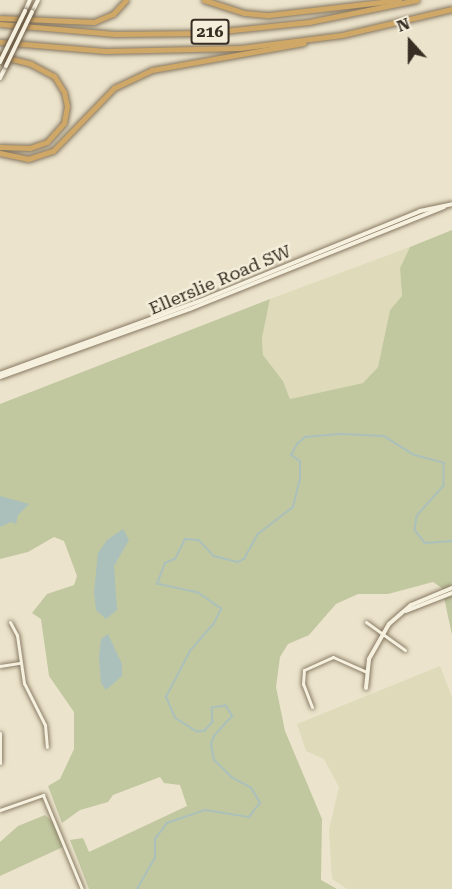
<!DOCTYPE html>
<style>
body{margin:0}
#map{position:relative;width:452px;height:889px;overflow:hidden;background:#ebe3cb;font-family:"Roboto Serif",serif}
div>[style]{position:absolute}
.farmland>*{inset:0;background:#dfdbba}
.green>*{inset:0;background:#c1c8a0}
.water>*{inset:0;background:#abc0bb}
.stream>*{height:1.5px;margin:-0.75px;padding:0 0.75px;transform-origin:0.75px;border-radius:0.75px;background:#abc0bb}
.roads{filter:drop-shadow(0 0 2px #867761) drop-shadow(0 0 2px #867761)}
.street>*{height:3px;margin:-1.5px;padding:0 1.5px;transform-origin:1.5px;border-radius:1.5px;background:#f6f0de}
.secondary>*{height:4px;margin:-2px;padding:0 2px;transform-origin:2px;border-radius:2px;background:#f6f0de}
.highway>*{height:5px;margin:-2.5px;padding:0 2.5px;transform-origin:2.5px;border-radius:2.5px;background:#cfa767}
.bridges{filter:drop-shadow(0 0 2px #685844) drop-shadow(0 0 2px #685844)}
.secondary-bridge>*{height:4px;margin:-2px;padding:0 2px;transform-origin:2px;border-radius:2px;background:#f6f0de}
span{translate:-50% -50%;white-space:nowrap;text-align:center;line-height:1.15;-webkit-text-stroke:5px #f3edda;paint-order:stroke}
.shield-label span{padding:2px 4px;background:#f3edda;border:2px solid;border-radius:4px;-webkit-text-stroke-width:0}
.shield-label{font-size:16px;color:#382e23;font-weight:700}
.street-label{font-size:18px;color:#382e23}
.north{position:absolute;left:380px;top:12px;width:60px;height:60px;-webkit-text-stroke:4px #f3edda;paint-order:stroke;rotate:339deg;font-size:16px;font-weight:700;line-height:24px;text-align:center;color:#382e23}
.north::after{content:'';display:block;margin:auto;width:21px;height:27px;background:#382e23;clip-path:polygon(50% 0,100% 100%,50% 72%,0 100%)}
</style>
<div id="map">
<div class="farmland">
<div style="clip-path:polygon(410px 247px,400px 268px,402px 296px,390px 310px,378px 367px,363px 383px,290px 399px,283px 381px,263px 355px,262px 338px,270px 299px)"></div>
<div style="clip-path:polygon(440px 666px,452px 697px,452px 889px,347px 889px,332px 879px,329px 830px,339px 787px,324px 759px,306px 751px,297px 724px)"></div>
</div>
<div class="green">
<div style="clip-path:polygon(452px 230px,452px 635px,442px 588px,433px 582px,388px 594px,358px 594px,336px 604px,309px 635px,288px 644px,280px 657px,276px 687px,285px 731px,322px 819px,321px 880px,337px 889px,89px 889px,70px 840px,83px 838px,89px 852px,187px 806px,180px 785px,164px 783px,160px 777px,113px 795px,108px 802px,80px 810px,62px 823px,48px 786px,60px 779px,74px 749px,74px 712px,49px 676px,41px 619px,32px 613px,47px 594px,74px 585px,77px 576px,64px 541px,54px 537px,28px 552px,0 559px,0 404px,270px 299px,262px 338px,263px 355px,283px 381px,290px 399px,363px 383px,378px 367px,390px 310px,402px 296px,400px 268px,410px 247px)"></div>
<div style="clip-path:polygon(45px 815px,54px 823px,63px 847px,0 876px,0 842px,18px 826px)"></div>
</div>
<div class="water">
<div style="clip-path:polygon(0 496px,29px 504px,18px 515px,16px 524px,11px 522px,0 527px)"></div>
<div style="clip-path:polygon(123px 529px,129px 540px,114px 566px,117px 610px,106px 619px,96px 610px,94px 592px,98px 553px,107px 540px)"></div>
<div style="clip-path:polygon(108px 634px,122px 664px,122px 676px,106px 690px,101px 683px,99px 657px,101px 639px)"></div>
</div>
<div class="stream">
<div style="left:137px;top:889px;width:36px;rotate:-60deg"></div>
<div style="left:155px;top:858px;width:19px;rotate:-90deg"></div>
<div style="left:155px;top:839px;width:20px;rotate:-53deg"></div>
<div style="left:167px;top:823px;width:40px;rotate:-18.9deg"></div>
<div style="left:205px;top:810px;width:45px;rotate:9deg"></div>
<div style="left:249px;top:817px;width:18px;rotate:-52deg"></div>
<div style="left:260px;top:803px;width:17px;rotate:-121deg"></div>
<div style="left:251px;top:788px;width:21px;rotate:-152deg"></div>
<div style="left:232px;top:778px;width:25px;rotate:-135deg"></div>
<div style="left:214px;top:760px;width:16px;rotate:-101deg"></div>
<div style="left:211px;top:744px;width:9px;rotate:-69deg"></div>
<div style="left:214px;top:736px;width:27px;rotate:-48deg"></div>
<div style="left:232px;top:716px;width:12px;rotate:-121deg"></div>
<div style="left:226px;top:706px;width:14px;rotate:172deg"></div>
<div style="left:212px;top:708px;width:14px;rotate:86deg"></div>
<div style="left:213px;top:722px;width:12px;rotate:132deg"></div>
<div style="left:205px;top:731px;width:8px;rotate:173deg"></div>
<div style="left:197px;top:732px;width:26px;rotate:-148deg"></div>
<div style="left:175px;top:718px;width:23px;rotate:-113deg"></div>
<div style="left:166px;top:697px;width:52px;rotate:-62.4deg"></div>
<div style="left:190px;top:651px;width:35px;rotate:-49deg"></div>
<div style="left:213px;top:625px;width:18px;rotate:-63deg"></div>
<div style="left:221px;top:609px;width:28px;rotate:-145deg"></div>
<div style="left:198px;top:593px;width:42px;rotate:-167.6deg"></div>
<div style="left:157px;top:584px;width:22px;rotate:-69deg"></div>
<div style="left:165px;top:563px;width:11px;rotate:-22deg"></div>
<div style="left:175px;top:559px;width:22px;rotate:-63deg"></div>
<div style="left:185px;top:539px;width:14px;rotate:4deg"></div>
<div style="left:199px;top:540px;width:22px;rotate:47deg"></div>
<div style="left:214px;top:556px;width:25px;rotate:14deg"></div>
<div style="left:238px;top:562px;width:7px;rotate:-27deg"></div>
<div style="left:244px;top:559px;width:29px;rotate:-61deg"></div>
<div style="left:258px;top:534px;width:44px;rotate:-37.6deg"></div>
<div style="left:293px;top:507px;width:29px;rotate:-76deg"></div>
<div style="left:300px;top:479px;width:17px;rotate:-90deg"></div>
<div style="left:300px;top:462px;width:11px;rotate:-142deg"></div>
<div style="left:291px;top:455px;width:13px;rotate:-61deg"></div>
<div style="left:297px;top:444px;width:11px;rotate:-41deg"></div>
<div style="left:305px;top:437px;width:37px;rotate:-5deg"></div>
<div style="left:342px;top:434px;width:42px;rotate:2.7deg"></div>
<div style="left:384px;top:436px;width:36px;rotate:32deg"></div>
<div style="left:415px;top:455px;width:30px;rotate:15deg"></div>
<div style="left:444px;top:463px;width:23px;rotate:90deg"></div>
<div style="left:444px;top:486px;width:40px;rotate:132deg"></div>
<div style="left:417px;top:516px;width:14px;rotate:98deg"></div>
<div style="left:415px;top:530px;width:16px;rotate:52deg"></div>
<div style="left:425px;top:543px;width:27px;rotate:-4deg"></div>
</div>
<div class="roads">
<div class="street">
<div style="left:10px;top:622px;width:15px;rotate:62deg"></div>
<div style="left:17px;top:635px;width:49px;rotate:81.7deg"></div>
<div style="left:24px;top:683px;width:47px;rotate:63.4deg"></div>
<div style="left:45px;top:725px;width:22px;rotate:85deg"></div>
<div style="left:366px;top:622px;width:48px;rotate:35.7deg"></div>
<div style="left:0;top:666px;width:20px;rotate:-9deg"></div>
<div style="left:312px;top:707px;width:25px;rotate:-111deg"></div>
<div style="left:303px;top:684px;width:14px;rotate:-86deg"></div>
<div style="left:304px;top:670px;width:32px;rotate:-24deg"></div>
<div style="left:333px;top:657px;width:36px;rotate:24deg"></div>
<div style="left:0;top:733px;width:30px;rotate:90deg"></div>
<div style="left:0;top:810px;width:46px;rotate:-19.2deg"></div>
<div style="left:43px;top:795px;width:102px;rotate:67.5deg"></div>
</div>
<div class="secondary">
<div style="left:25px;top:11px;width:12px;rotate:-66deg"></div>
<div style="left:32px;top:12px;width:13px;rotate:-63deg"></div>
<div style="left:0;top:78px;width:13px;rotate:-63deg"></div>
<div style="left:0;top:374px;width:213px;rotate:-20.1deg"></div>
<div style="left:200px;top:301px;width:238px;rotate:-22.2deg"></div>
<div style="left:420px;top:211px;width:33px;rotate:-12deg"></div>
<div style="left:0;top:377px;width:202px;rotate:-19.7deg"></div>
<div style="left:190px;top:309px;width:274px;rotate:-21.9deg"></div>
<div style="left:406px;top:611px;width:49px;rotate:-21.4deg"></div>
<div style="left:366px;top:688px;width:29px;rotate:-84deg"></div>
<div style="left:369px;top:659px;width:40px;rotate:-60.3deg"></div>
<div style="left:389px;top:624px;width:29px;rotate:-41deg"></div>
<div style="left:411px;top:605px;width:44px;rotate:-22.5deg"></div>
</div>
<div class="highway">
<div style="left:204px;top:0;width:42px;rotate:18deg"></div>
<div style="left:244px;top:13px;width:25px;rotate:5deg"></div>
<div style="left:269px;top:15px;width:131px;rotate:-6.6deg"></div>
<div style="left:0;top:18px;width:94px;rotate:2.4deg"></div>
<div style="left:94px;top:22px;width:21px;rotate:-23deg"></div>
<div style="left:113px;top:14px;width:19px;rotate:-47deg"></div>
<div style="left:0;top:24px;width:115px;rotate:5deg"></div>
<div style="left:115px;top:34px;width:89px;rotate:-0.6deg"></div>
<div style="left:204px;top:33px;width:106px;rotate:-6deg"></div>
<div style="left:309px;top:22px;width:110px;rotate:-11.5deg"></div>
<div style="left:0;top:42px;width:106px;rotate:4.9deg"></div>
<div style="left:106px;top:51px;width:134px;rotate:-1.3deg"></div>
<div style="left:240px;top:48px;width:103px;rotate:-7.3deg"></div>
<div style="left:342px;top:35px;width:113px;rotate:-13.3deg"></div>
<div style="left:0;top:56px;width:32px;rotate:14deg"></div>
<div style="left:31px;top:64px;width:26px;rotate:28deg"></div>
<div style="left:54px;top:76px;width:19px;rotate:58deg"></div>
<div style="left:64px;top:92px;width:14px;rotate:78deg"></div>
<div style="left:67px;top:106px;width:17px;rotate:100deg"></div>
<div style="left:64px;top:123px;width:25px;rotate:132deg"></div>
<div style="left:47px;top:142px;width:18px;rotate:161deg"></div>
<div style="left:30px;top:148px;width:30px;rotate:-178deg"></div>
<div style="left:0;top:153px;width:29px;rotate:12deg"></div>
<div style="left:28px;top:159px;width:26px;rotate:-18deg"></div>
<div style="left:53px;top:151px;width:88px;rotate:-45.9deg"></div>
<div style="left:114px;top:88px;width:42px;rotate:-25.3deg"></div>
<div style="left:152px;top:70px;width:154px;rotate:-10.1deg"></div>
</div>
</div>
<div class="bridges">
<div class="secondary-bridge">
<div style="left:0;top:62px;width:57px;rotate:-63.9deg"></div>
<div style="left:6px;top:66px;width:60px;rotate:-64.3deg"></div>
</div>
</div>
<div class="shield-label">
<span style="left:210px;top:32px">216</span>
</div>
<div class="street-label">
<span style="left:220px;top:280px;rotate:-23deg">Ellerslie Road SW</span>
</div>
<div class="north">N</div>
</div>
